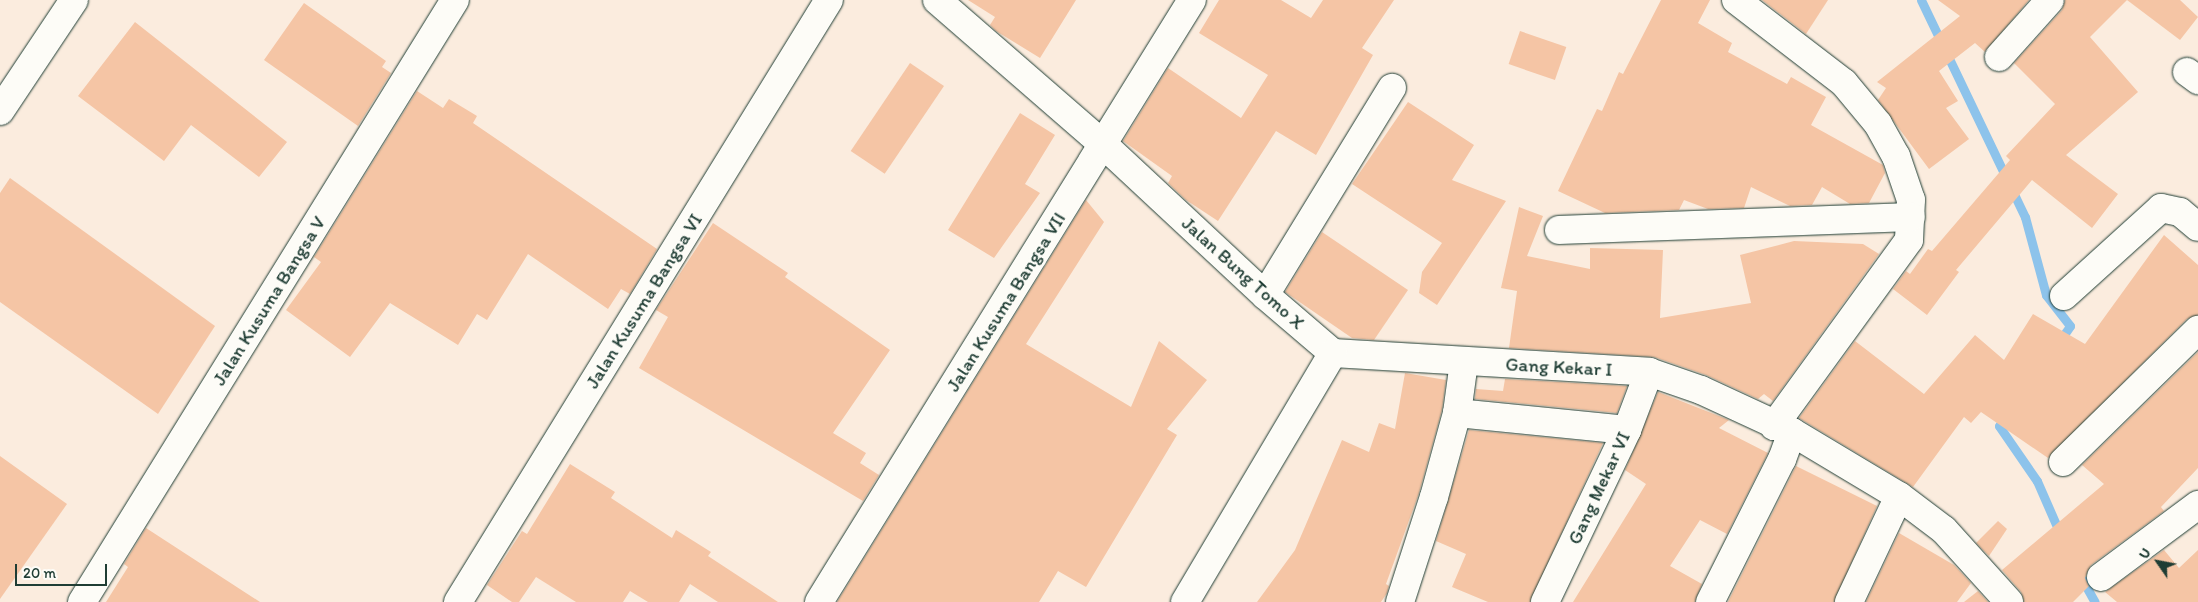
<!DOCTYPE html>
<style>
body{margin:0}
#map{position:relative;width:2198px;height:602px;overflow:hidden;background:#fbecde;font-family:Itim,sans-serif}
div>[style]{position:absolute}
.stream>*{height:9px;margin:-4.5px;padding:0 4.5px;transform-origin:4.5px;border-radius:4.5px;background:#8dc3eb}
.building>*{inset:0;background:#f5c5a5;transform-origin:0 0}
.roads{filter:drop-shadow(0 0 1px #1f3d34) drop-shadow(0 0 1px #1f3d34)}
.minor>*{height:28px;margin:-14px;padding:0 14px;transform-origin:14px;border-radius:14px;background:#fdfcf7}
span{translate:-50% -50%;white-space:nowrap;text-align:center;line-height:1.15;-webkit-text-stroke:5px #fdfcf7;paint-order:stroke}
.street-label{font-size:19px;color:#1f3d34}
.north{position:absolute;left:2133px;top:537px;width:50px;height:50px;-webkit-text-stroke:4px #fdfcf7;paint-order:stroke;rotate:303deg;font-size:14px;font-weight:700;line-height:20px;text-align:center;color:#1f3d34}
.north::after{content:'';display:block;margin:auto;width:18px;height:22px;background:#1f3d34;clip-path:polygon(50% 0,100% 100%,50% 72%,0 100%)}
.scale{position:absolute;left:15px;top:564px;width:92px;height:22px;box-sizing:border-box;border:2px solid #1f3d34;border-top:0;padding-left:6px;font-size:15px;line-height:18px;white-space:nowrap;color:#1f3d34;-webkit-text-stroke:4px #fdfcf7;paint-order:stroke}
</style>
<div id="map">
<div class="stream">
<div style="left:1921px;top:0;width:241px;rotate:64.4deg"></div>
<div style="left:2025px;top:217px;width:81px;rotate:74.9deg"></div>
<div style="left:2046px;top:295px;width:39px;rotate:52deg"></div>
<div style="left:2070px;top:326px;width:19px;rotate:125deg"></div>
<div style="left:2006px;top:416px;width:12px;rotate:125deg"></div>
<div style="left:1999px;top:426px;width:67px;rotate:55.4deg"></div>
<div style="left:2037px;top:481px;width:60px;rotate:66.4deg"></div>
<div style="left:2082px;top:579px;width:26px;rotate:61deg"></div>
</div>
<div class="building">
<div style="clip-path:polygon(968px 0,1076px 0,1040px 58px,996px 31px,990px 25px,995px 17px)"></div>
<div style="clip-path:polygon(1219px 0,1281px 0,1311px 18px,1323px 0,1394px 0,1362px 48px,1373px 55px,1316px 155px,1276px 131px,1218px 221px,1186px 200px,1168px 183px,1172px 176px,1123px 141px,1168px 68px,1241px 118px,1268px 75px,1199px 33px)"></div>
<div style="clip-path:polygon(1661px 0,1710px 0,1698px 23px,1732px 43px,1728px 52px,1787px 84px,1791px 77px,1826px 97px,1811px 125px,1883px 165px,1885px 173px,1869px 203px,1850px 204px,1822px 187px,1812px 205px,1790px 206px,1751px 187px,1744px 208px,1708px 209px,1684px 200px,1679px 210px,1605px 213px,1558px 191px,1597px 109px,1602px 111px,1619px 72px,1623px 74px)"></div>
<div style="clip-path:polygon(1762px 0,1828px 0,1806px 34px)"></div>
<div style="clip-path:polygon(1938px 0,2029px 0,1985px 52px,1975px 43px,1939px 71px,1958px 101px,1946px 108px,1969px 139px,1929px 169px,1878px 100px,1886px 88px,1877px 82px,1960px 16px)"></div>
<div style="clip-path:polygon(2065px 0,2127px 0,2090px 37px,2138px 92px,2066px 155px,2118px 194px,2092px 228px,2032px 180px,1956px 270px,1959px 272px,1927px 315px,1893px 289px,1906px 271px,1910px 274px,1928px 249px,1932px 251px,2010px 160px,2006px 156px,2055px 104px,2014px 63px,2062px 10px)"></div>
<div style="clip-path:polygon(2127px 0,2180px 0,2198px 17px,2180px 40px)"></div>
<div style="clip-path:polygon(304px 3px,386px 61px,382px 67px,391px 73px,358px 126px,264px 60px)"></div>
<div style="clip-path:polygon(135px 22px,287px 142px,259px 177px,191px 125px,164px 161px,78px 96px)"></div>
<div style="left:1520px;top:31px;width:49px;height:35px;rotate:19deg"></div>
<div style="left:910px;top:63px;width:41px;height:106px;rotate:34deg"></div>
<div style="clip-path:polygon(417px 91px,443px 108px,449px 99px,477px 116px,473px 123px,657px 249px,630px 294px,621px 289px,608px 309px,528px 254px,487px 320px,477px 314px,458px 345px,390px 303px,350px 357px,286px 310px,321px 262px,314px 257px)"></div>
<div style="clip-path:polygon(1408px 102px,1474px 145px,1452px 180px,1506px 201px,1437px 305px,1419px 293px,1422px 272px,1442px 243px,1352px 184px)"></div>
<div style="clip-path:polygon(1020px 113px,1055px 135px,1025px 184px,1040px 193px,994px 258px,948px 230px)"></div>
<div style="clip-path:polygon(10px 178px,215px 326px,158px 414px,0 302px,0 193px)"></div>
<div style="clip-path:polygon(1086px 200px,1104px 222px,1026px 344px,1131px 407px,1159px 341px,1207px 380px,1167px 429px,1177px 435px,1086px 587px,1058px 571px,1039px 602px,837px 602px)"></div>
<div style="clip-path:polygon(1519px 207px,1543px 216px,1527px 256px,1590px 269px,1590px 248px,1663px 250px,1660px 318px,1751px 303px,1740px 255px,1794px 241px,1863px 244px,1879px 254px,1773px 401px,1764px 394px,1758px 399px,1706px 375px,1654px 357px,1509px 348px,1517px 291px,1501px 288px)"></div>
<div style="clip-path:polygon(713px 223px,788px 273px,785px 277px,890px 350px,833px 433px,866px 453px,860px 463px,879px 475px,863px 501px,639px 368px,668px 317px,656px 310px)"></div>
<div style="clip-path:polygon(1322px 232px,1408px 290px,1374px 340px,1352px 338px,1285px 292px)"></div>
<div style="clip-path:polygon(2164px 235px,2198px 265px,2198px 315px,2187px 319px,2048px 458px,1981px 412px,1971px 423px,1964px 417px,1913px 487px,1799px 418px,1855px 341px,1924px 394px,1975px 335px,2004px 360px,2033px 314px,2085px 344px)"></div>
<div style="clip-path:polygon(2198px 352px,2198px 468px,2161px 507px,2164px 511px,2091px 565px,2085px 578px,2089px 586px,2073px 602px,2024px 602px,2021px 592px,2002px 570px,2104px 484px,2082px 465px)"></div>
<div style="clip-path:polygon(1405px 373px,1446px 380px,1442px 410px,1419px 493px,1386px 584px,1389px 586px,1387px 593px,1381px 602px,1257px 602px,1295px 550px,1342px 440px,1369px 452px,1379px 423px,1395px 429px)"></div>
<div style="clip-path:polygon(1505px 379px,1627px 386px,1617px 413px,1475px 399px,1476px 389px,1503px 391px)"></div>
<div style="clip-path:polygon(1658px 392px,1729px 420px,1719px 428px,1768px 453px,1727px 534px,1700px 520px,1670px 566px,1702px 584px,1695px 602px,1573px 602px,1646px 484px,1625px 470px)"></div>
<div style="clip-path:polygon(1469px 430px,1603px 443px,1530px 602px,1488px 602px,1452px 587px,1466px 554px,1436px 541px)"></div>
<div style="clip-path:polygon(0 456px,67px 504px,0 599px)"></div>
<div style="clip-path:polygon(570px 464px,615px 492px,611px 498px,672px 538px,676px 530px,711px 552px,708px 556px,778px 602px,718px 602px,690px 584px,679px 602px,648px 602px,630px 591px,623px 602px,576px 602px,536px 577px,519px 602px,512px 602px,487px 585px,522px 531px,527px 534px)"></div>
<div style="clip-path:polygon(1796px 466px,1877px 506px,1834px 602px,1728px 602px)"></div>
<div style="clip-path:polygon(1998px 521px,2007px 529px,1989px 556px,1976px 543px)"></div>
<div style="clip-path:polygon(146px 528px,260px 602px,106px 602px,128px 567px,124px 564px)"></div>
<div style="clip-path:polygon(1899px 533px,1954px 565px,1971px 583px,1957px 602px,1866px 602px)"></div>
<div style="clip-path:polygon(2164px 550px,2179px 568px,2198px 550px,2198px 602px,2117px 602px,2105px 592px)"></div>
<div style="clip-path:polygon(1978px 591px,1988px 602px,1964px 602px)"></div>
</div>
<div class="roads">
<div class="minor">
<div style="left:937px;top:0;width:221px;rotate:41deg"></div>
<div style="left:1104px;top:145px;width:220px;rotate:43deg"></div>
<div style="left:1265px;top:295px;width:89px;rotate:40.5deg"></div>
<div style="left:1736px;top:0;width:136px;rotate:37.5deg"></div>
<div style="left:1844px;top:83px;width:53px;rotate:50.3deg"></div>
<div style="left:1878px;top:124px;width:37px;rotate:61deg"></div>
<div style="left:1896px;top:156px;width:46px;rotate:71.2deg"></div>
<div style="left:1911px;top:200px;width:40px;rotate:92.9deg"></div>
<div style="left:1909px;top:240px;width:230px;rotate:126deg"></div>
<div style="left:1999px;top:57px;width:76px;rotate:-48.2deg"></div>
<div style="left:2187px;top:72px;width:14px;rotate:36deg"></div>
<div style="left:0;top:111px;width:133px;rotate:-56.3deg"></div>
<div style="left:1559px;top:230px;width:352px;rotate:-2.1deg"></div>
<div style="left:1265px;top:295px;width:243px;rotate:-58.5deg"></div>
<div style="left:2064px;top:296px;width:131px;rotate:-42.2deg"></div>
<div style="left:2161px;top:208px;width:19px;rotate:12deg"></div>
<div style="left:2180px;top:212px;width:23px;rotate:40deg"></div>
<div style="left:1333px;top:353px;width:317px;rotate:3.4deg"></div>
<div style="left:1649px;top:372px;width:55px;rotate:19.1deg"></div>
<div style="left:1701px;top:390px;width:100px;rotate:24.8deg"></div>
<div style="left:1792px;top:432px;width:29px;rotate:110deg"></div>
<div style="left:1782px;top:459px;width:160px;rotate:116.7deg"></div>
<div style="left:1457px;top:413px;width:171px;rotate:5.7deg"></div>
<div style="left:1792px;top:432px;width:125px;rotate:30.9deg"></div>
<div style="left:1899px;top:496px;width:56px;rotate:37.1deg"></div>
<div style="left:1944px;top:530px;width:97px;rotate:47.9deg"></div>
<div style="left:2063px;top:462px;width:189px;rotate:-44.4deg"></div>
<div style="left:2101px;top:577px;width:121px;rotate:-36.6deg"></div>
<div style="left:82px;top:602px;width:708px;rotate:-58.22deg"></div>
<div style="left:458px;top:602px;width:707px;rotate:-58.36deg"></div>
<div style="left:819px;top:602px;width:708px;rotate:-58.22deg"></div>
<div style="left:1185px;top:602px;width:290px;rotate:-59.3deg"></div>
<div style="left:1400px;top:602px;width:110px;rotate:-72.1deg"></div>
<div style="left:1434px;top:497px;width:87px;rotate:-74.7deg"></div>
<div style="left:1457px;top:413px;width:51px;rotate:-82.2deg"></div>
<div style="left:1545px;top:602px;width:191px;rotate:-64.5deg"></div>
<div style="left:1627px;top:430px;width:62px;rotate:-69.2deg"></div>
<div style="left:1849px;top:602px;width:117px;rotate:-64.7deg"></div>
</div>
</div>
<div class="street-label">
<span style="left:1243px;top:273px;rotate:42deg">Jalan Bung Tomo X</span>
<span style="left:269px;top:301px;rotate:-58deg">Jalan Kusuma Bangsa V</span>
<span style="left:644px;top:301px;rotate:-58deg">Jalan Kusuma Bangsa VI</span>
<span style="left:1006px;top:302px;rotate:-58deg">Jalan Kusuma Bangsa VII</span>
<span style="left:1559px;top:367px;rotate:3deg">Gang Kekar I</span>
<span style="left:1599px;top:488px;rotate:-65deg">Gang Mekar VI</span>
</div>
<div class="north">U</div>
<div class="scale">20 m</div>
</div>
